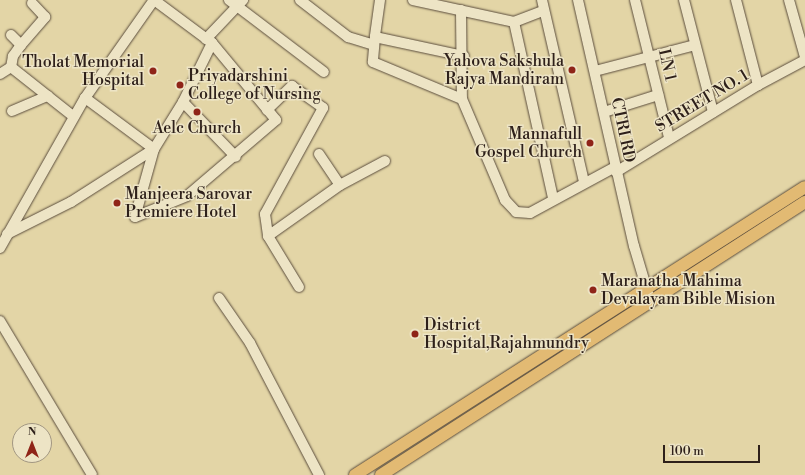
<!DOCTYPE html>
<style>
body{margin:0}
#map{position:relative;width:805px;height:475px;overflow:hidden;background:#e3d5a6;font-family:"Libre Bodoni",serif}
div>[style]{position:absolute}
.roads{filter:drop-shadow(0 0 1px #5b4d3d) drop-shadow(0 0 1px #5b4d3d)}
.minor>*{height:10px;margin:-5px;padding:0 5px;transform-origin:5px;border-radius:5px;background:#ede4c5}
.major>*{height:12px;margin:-6px;padding:0 6px;transform-origin:6px;border-radius:6px;background:#e2ba73}
.dots>*{width:11px;height:11px;translate:-50% -50%;box-sizing:border-box;border:2px solid #ede4c5;border-radius:50%}
span{translate:-50% -50%;white-space:nowrap;text-align:center;line-height:1.15;-webkit-text-stroke:3px #ede4c5;paint-order:stroke}
.poi-label{font-size:16px;color:#2e201a}
.right{translate:-100% -50%;text-align:right}
.left{translate:0 -50%;text-align:left}
.street-label{font-size:16px;color:#2e201a}
.north{position:absolute;left:12px;top:423px;width:40px;height:40px;box-sizing:border-box;background:#ede4c5;border:1px solid #a19681;border-radius:50%;rotate:0deg;font-size:11px;font-weight:700;line-height:16px;text-align:center;color:#2e201a}
.north::after{content:'';display:block;margin:auto;width:14px;height:18px;background:#8f2418;clip-path:polygon(50% 0,100% 100%,50% 72%,0 100%)}
.scale{position:absolute;left:663px;top:445px;width:97px;height:18px;box-sizing:border-box;border:2px solid #2e201a;border-top:0;padding-left:5px;font-size:12px;line-height:14px;white-space:nowrap;color:#2e201a;-webkit-text-stroke:3px #ede4c5;paint-order:stroke}
</style>
<div id="map">
<div class="roads">
<div class="minor">
<div style="left:229px;top:0;width:119px;rotate:37.2deg"></div>
<div style="left:300px;top:0;width:61px;rotate:37.6deg"></div>
<div style="left:348px;top:37px;width:27px;rotate:17deg"></div>
<div style="left:380px;top:0;width:37px;rotate:98deg"></div>
<div style="left:375px;top:37px;width:91px;rotate:12.1deg"></div>
<div style="left:413px;top:0;width:103px;rotate:12.3deg"></div>
<div style="left:514px;top:22px;width:31px;rotate:-21deg"></div>
<div style="left:542px;top:0;width:187px;rotate:77deg"></div>
<div style="left:578px;top:0;width:252px;rotate:77.2deg"></div>
<div style="left:634px;top:246px;width:56px;rotate:73.5deg"></div>
<div style="left:635px;top:0;width:141px;rotate:76.1deg"></div>
<div style="left:684px;top:0;width:116px;rotate:75.5deg"></div>
<div style="left:736px;top:0;width:88px;rotate:75.5deg"></div>
<div style="left:789px;top:0;width:59px;rotate:74.3deg"></div>
<div style="left:461px;top:10px;width:89px;rotate:89.4deg"></div>
<div style="left:462px;top:99px;width:110px;rotate:66.9deg"></div>
<div style="left:505px;top:200px;width:16px;rotate:47deg"></div>
<div style="left:516px;top:212px;width:14px;rotate:4deg"></div>
<div style="left:530px;top:213px;width:97px;rotate:-28.4deg"></div>
<div style="left:514px;top:22px;width:180px;rotate:77.5deg"></div>
<div style="left:11px;top:35px;width:14px;rotate:45deg"></div>
<div style="left:21px;top:45px;width:14px;rotate:126deg"></div>
<div style="left:13px;top:56px;width:11px;rotate:100deg"></div>
<div style="left:11px;top:67px;width:80px;rotate:38.4deg"></div>
<div style="left:375px;top:37px;width:25px;rotate:95deg"></div>
<div style="left:373px;top:62px;width:96px;rotate:22.6deg"></div>
<div style="left:206px;top:39px;width:54px;rotate:-46.5deg"></div>
<div style="left:21px;top:45px;width:37px;rotate:-49deg"></div>
<div style="left:45px;top:17px;width:19px;rotate:-133deg"></div>
<div style="left:595px;top:71px;width:103px;rotate:-14.6deg"></div>
<div style="left:0;top:74px;width:13px;rotate:-32deg"></div>
<div style="left:183px;top:102px;width:76px;rotate:46.1deg"></div>
<div style="left:267px;top:110px;width:35px;rotate:-44deg"></div>
<div style="left:292px;top:86px;width:38px;rotate:35deg"></div>
<div style="left:323px;top:108px;width:121px;rotate:118.7deg"></div>
<div style="left:265px;top:214px;width:22px;rotate:82deg"></div>
<div style="left:12px;top:111px;width:39px;rotate:-23deg"></div>
<div style="left:604px;top:112px;width:57px;rotate:-17.5deg"></div>
<div style="left:319px;top:154px;width:37px;rotate:56deg"></div>
<div style="left:616px;top:172px;width:167px;rotate:-31.5deg"></div>
<div style="left:758px;top:85px;width:53px;rotate:-28deg"></div>
<div style="left:135px;top:217px;width:56px;rotate:-22deg"></div>
<div style="left:187px;top:196px;width:117px;rotate:-40.5deg"></div>
<div style="left:276px;top:120px;width:100px;rotate:-129.7deg"></div>
<div style="left:212px;top:43px;width:72px;rotate:-143.4deg"></div>
<div style="left:135px;top:217px;width:71px;rotate:-74.4deg"></div>
<div style="left:154px;top:149px;width:55px;rotate:-58.3deg"></div>
<div style="left:183px;top:102px;width:66px;rotate:-63.8deg"></div>
<div style="left:7px;top:234px;width:72px;rotate:-26.6deg"></div>
<div style="left:71px;top:202px;width:98px;rotate:-32.6deg"></div>
<div style="left:154px;top:149px;width:86px;rotate:-143.5deg"></div>
<div style="left:0;top:248px;width:172px;rotate:-60.5deg"></div>
<div style="left:85px;top:98px;width:120px;rotate:-54.9deg"></div>
<div style="left:299px;top:287px;width:60px;rotate:-121.3deg"></div>
<div style="left:268px;top:236px;width:88px;rotate:-35.3deg"></div>
<div style="left:340px;top:185px;width:51px;rotate:-28.1deg"></div>
<div style="left:219px;top:298px;width:55px;rotate:55.4deg"></div>
<div style="left:250px;top:343px;width:149px;rotate:62.4deg"></div>
<div style="left:0;top:321px;width:179px;rotate:59.1deg"></div>
</div>
<div class="major">
<div style="left:355px;top:475px;width:534px;rotate:-32.62deg"></div>
<div style="left:381px;top:475px;width:504px;rotate:-32.78deg"></div>
</div>
</div>
<div class="dots">
<div style="left:572px;top:70px;background:#8f2418"></div>
<div style="left:153px;top:71px;background:#8f2418"></div>
<div style="left:180px;top:85px;background:#8f2418"></div>
<div style="left:197px;top:112px;background:#8f2418"></div>
<div style="left:590px;top:143px;background:#8f2418"></div>
<div style="left:117px;top:203px;background:#8f2418"></div>
<div style="left:593px;top:290px;background:#8f2418"></div>
<div style="left:415px;top:334px;background:#8f2418"></div>
</div>
<div class="poi-label">
<span class="right" style="left:564px;top:70px">Yahova Sakshula<br>Rajya Mandiram</span>
<span class="right" style="left:144px;top:71px">Tholat Memorial<br>Hospital</span>
<span class="left" style="left:188px;top:85px">Priyadarshini<br>College of Nursing</span>
<span style="left:197px;top:128px">Aelc Church</span>
<span class="right" style="left:582px;top:143px">Mannafull<br>Gospel Church</span>
<span class="left" style="left:125px;top:203px">Manjeera Sarovar<br>Premiere Hotel</span>
<span class="left" style="left:601px;top:290px">Maranatha Mahima<br>Devalayam Bible Mision</span>
<span class="left" style="left:424px;top:334px">District<br>Hospital,Rajahmundry</span>
</div>
<div class="street-label">
<span style="left:667px;top:65px;rotate:77deg">LN 1</span>
<span style="left:702px;top:101px;rotate:-31deg">STREET NO. 1</span>
<span style="left:623px;top:130px;rotate:78deg">CTRI RD</span>
</div>
<div class="north">N</div>
<div class="scale">100 m</div>
</div>
